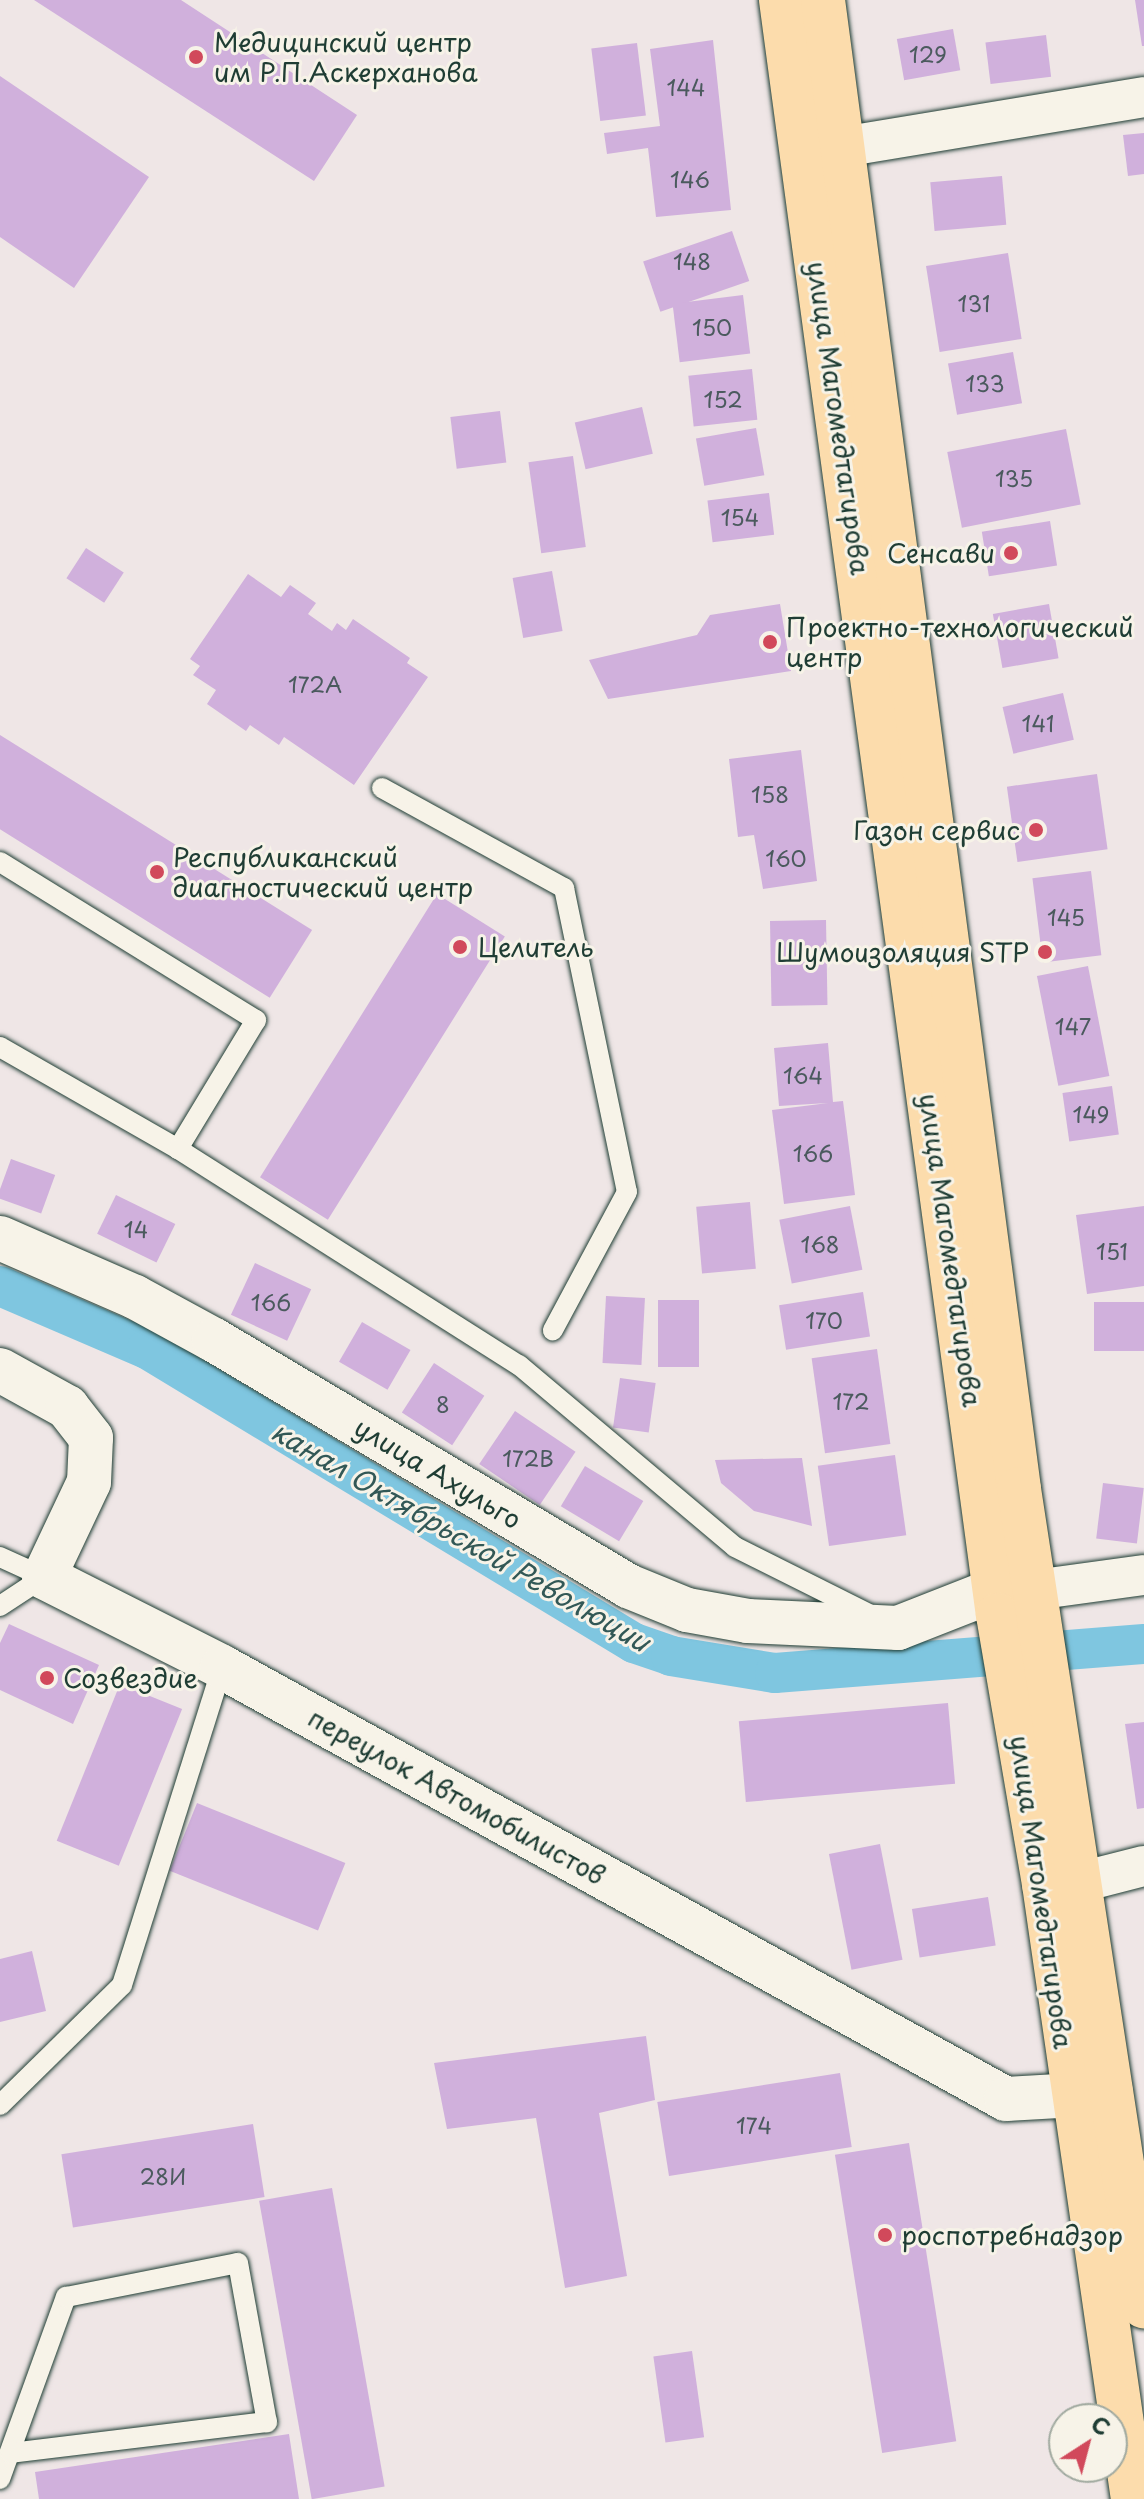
<!DOCTYPE html>
<meta charset="utf-8">
<style>
body{margin:0}
#map{position:relative;width:1144px;height:2499px;overflow:hidden;background:#efe6e6;font-family:"Playpen Sans",sans-serif}
div>[style]{position:absolute}
.canal>*{height:40px;margin:-20px;padding:0 20px;transform-origin:20px;border-radius:20px;background:#7fc6e0}
.building>*{inset:0;background:#d0b0dc;transform-origin:0 0}
.roads{filter:drop-shadow(0 0 2px #1f3d34) drop-shadow(0 0 2px #1f3d34)}
.service>*{height:20px;margin:-10px;padding:0 10px;transform-origin:10px;border-radius:10px;background:#f7f3e8}
.minor>*{height:40px;margin:-20px;padding:0 20px;transform-origin:20px;border-radius:20px;background:#f7f3e8}
.secondary>*{height:44px;margin:-22px;padding:0 22px;transform-origin:22px;border-radius:22px;background:#f7f3e8}
.primary>*{height:44px;margin:-22px;padding:0 22px;transform-origin:22px;border-radius:22px;background:#fcdcac}
.dots>*{width:22px;height:22px;translate:-50% -50%;box-sizing:border-box;border:4px solid #f7f3e8;border-radius:50%}
span{translate:-50% -50%;white-space:nowrap;text-align:center;line-height:1.15;-webkit-text-stroke:6px #f7f3e8;paint-order:stroke}
.number-label{font-size:22px;color:#4b5a5e}
.number-label span{-webkit-text-stroke-width:0}
.poi-label{font-size:26px;color:#1f3d34}
.left{translate:0 -50%;text-align:left}
.right{translate:-100% -50%;text-align:right}
.street-label{font-size:26px;color:#1f3d34}
.water-label{font-size:28px;color:#325856;font-style:italic}
.north{position:absolute;left:1048px;top:2403px;width:80px;height:80px;box-sizing:border-box;background:#f7f3e8;border:2px solid #a1aaa0;border-radius:50%;rotate:36deg;font-size:22px;font-weight:700;line-height:32px;text-align:center;color:#1f3d34}
.north::after{content:'';display:block;margin:auto;width:28px;height:36px;background:#d1495b;clip-path:polygon(50% 0,100% 100%,50% 72%,0 100%)}
</style>
<div id="map">
<div class="canal">
<div style="left:0;top:1286px;width:160px;rotate:23.2deg"></div>
<div style="left:147px;top:1349px;width:569px;rotate:31.12deg"></div>
<div style="left:634px;top:1643px;width:39px;rotate:19deg"></div>
<div style="left:671px;top:1656px;width:105px;rotate:9.3deg"></div>
<div style="left:775px;top:1673px;width:370px;rotate:-4.5deg"></div>
</div>
<div class="building">
<div style="clip-path:polygon(34px 0,181px 0,357px 115px,314px 181px)"></div>
<div style="clip-path:polygon(1135px 0,1144px 0,1144px 46px,1142px 46px)"></div>
<div style="left:953px;top:29px;width:42px;height:57px;rotate:80deg"></div>
<div style="left:1046px;top:35px;width:42px;height:61px;rotate:83deg"></div>
<div style="clip-path:polygon(713px 40px,731px 210px,656px 217px,648px 148px,607px 154px,604px 133px,660px 126px,650px 49px)"></div>
<div style="left:637px;top:43px;width:73px;height:46px;rotate:83deg"></div>
<div style="clip-path:polygon(0 76px,149px 177px,74px 288px,0 237px)"></div>
<div style="clip-path:polygon(1144px 133px,1144px 174px,1128px 176px,1123px 135px)"></div>
<div style="left:1002px;top:176px;width:49px;height:72px;rotate:85deg"></div>
<div style="left:732px;top:231px;width:53px;height:94px;rotate:71deg"></div>
<div style="left:1008px;top:253px;width:87px;height:83px;rotate:81deg"></div>
<div style="left:743px;top:295px;width:59px;height:71px;rotate:83deg"></div>
<div style="left:1013px;top:352px;width:52px;height:66px;rotate:80deg"></div>
<div style="left:752px;top:369px;width:51px;height:64px;rotate:84deg"></div>
<div style="left:642px;top:407px;width:48px;height:69px;rotate:77deg"></div>
<div style="left:500px;top:411px;width:52px;height:50px;rotate:83deg"></div>
<div style="left:756px;top:428px;width:48px;height:61px;rotate:80deg"></div>
<div style="left:1066px;top:429px;width:77px;height:121px;rotate:79deg"></div>
<div style="left:573px;top:456px;width:92px;height:45px;rotate:82deg"></div>
<div style="left:769px;top:493px;width:42px;height:62px;rotate:83deg"></div>
<div style="left:1050px;top:521px;width:45px;height:69px;rotate:81deg"></div>
<div style="left:86px;top:548px;width:45px;height:36px;rotate:33deg"></div>
<div style="left:552px;top:571px;width:61px;height:40px;rotate:80deg"></div>
<div style="clip-path:polygon(248px 574px,281px 597px,290px 585px,316px 603px,308px 614px,332px 631px,337px 623px,346px 630px,353px 619px,410px 658px,407px 663px,428px 677px,354px 785px,284px 737px,279px 745px,250px 725px,246px 731px,207px 704px,216px 690px,193px 675px,200px 666px,190px 659px)"></div>
<div style="clip-path:polygon(780px 604px,791px 671px,608px 699px,589px 660px,697px 635px,710px 615px)"></div>
<div style="left:1049px;top:604px;width:55px;height:57px;rotate:80deg"></div>
<div style="left:1063px;top:693px;width:48px;height:62px;rotate:77deg"></div>
<div style="left:0;top:735px;width:368px;height:80px;rotate:32deg"></div>
<div style="clip-path:polygon(801px 750px,817px 881px,763px 889px,754px 835px,738px 837px,729px 759px)"></div>
<div style="left:1097px;top:774px;width:76px;height:91px;rotate:82deg"></div>
<div style="left:1091px;top:871px;width:85px;height:59px;rotate:83deg"></div>
<div style="left:437px;top:894px;width:80px;height:334px;rotate:32deg"></div>
<div style="left:826px;top:920px;width:85px;height:56px;rotate:89deg"></div>
<div style="left:1088px;top:966px;width:112px;height:52px;rotate:79deg"></div>
<div style="clip-path:polygon(828px 1043px,833px 1102px,843px 1101px,855px 1195px,784px 1204px,772px 1110px,828px 1103px,779px 1106px,774px 1048px)"></div>
<div style="left:1112px;top:1086px;width:49px;height:50px;rotate:82deg"></div>
<div style="left:11px;top:1159px;width:47px;height:41px;rotate:20deg"></div>
<div style="left:116px;top:1195px;width:66px;height:43px;rotate:26deg"></div>
<div style="left:750px;top:1202px;width:67px;height:54px;rotate:85deg"></div>
<div style="left:850px;top:1206px;width:65px;height:72px;rotate:79deg"></div>
<div style="clip-path:polygon(1144px 1206px,1144px 1286px,1087px 1294px,1076px 1215px)"></div>
<div style="left:255px;top:1263px;width:62px;height:57px;rotate:25deg"></div>
<div style="left:863px;top:1292px;width:45px;height:85px;rotate:81deg"></div>
<div style="left:606px;top:1296px;width:39px;height:67px;rotate:3deg"></div>
<div style="left:658px;top:1300px;width:41px;height:67px"></div>
<div style="left:1144px;top:1302px;width:49px;height:50px;rotate:90deg"></div>
<div style="left:362px;top:1322px;width:56px;height:46px;rotate:30deg"></div>
<div style="left:877px;top:1349px;width:96px;height:66px;rotate:82deg"></div>
<div style="left:434px;top:1363px;width:60px;height:59px;rotate:33deg"></div>
<div style="left:620px;top:1378px;width:36px;height:50px;rotate:8deg"></div>
<div style="left:515px;top:1411px;width:73px;height:64px;rotate:34deg"></div>
<div style="left:895px;top:1455px;width:81px;height:78px;rotate:82deg"></div>
<div style="clip-path:polygon(802px 1458px,812px 1526px,754px 1511px,721px 1483px,715px 1460px)"></div>
<div style="left:585px;top:1466px;width:68px;height:47px;rotate:31deg"></div>
<div style="left:1103px;top:1483px;width:41px;height:56px;rotate:7deg"></div>
<div style="clip-path:polygon(9px 1624px,99px 1665px,73px 1724px,0 1690px,0 1643px)"></div>
<div style="left:120px;top:1684px;width:67px;height:169px;rotate:22deg"></div>
<div style="left:948px;top:1703px;width:81px;height:210px;rotate:85deg"></div>
<div style="clip-path:polygon(1144px 1722px,1144px 1808px,1137px 1809px,1125px 1724px)"></div>
<div style="left:197px;top:1803px;width:160px;height:73px;rotate:22deg"></div>
<div style="left:880px;top:1844px;width:118px;height:52px;rotate:79deg"></div>
<div style="left:988px;top:1897px;width:49px;height:77px;rotate:81deg"></div>
<div style="clip-path:polygon(32px 1951px,46px 2011px,0 2022px,0 1959px)"></div>
<div style="clip-path:polygon(646px 2036px,655px 2100px,599px 2113px,627px 2276px,565px 2288px,536px 2118px,447px 2129px,434px 2063px)"></div>
<div style="left:840px;top:2073px;width:75px;height:185px;rotate:81deg"></div>
<div style="left:253px;top:2124px;width:74px;height:194px;rotate:81deg"></div>
<div style="left:909px;top:2143px;width:302px;height:75px;rotate:81deg"></div>
<div style="left:332px;top:2188px;width:303px;height:74px;rotate:80deg"></div>
<div style="left:692px;top:2351px;width:87px;height:39px;rotate:82deg"></div>
<div style="clip-path:polygon(289px 2434px,299px 2499px,39px 2499px,35px 2472px)"></div>
</div>
<div class="roads">
<div class="service">
<div style="left:382px;top:788px;width:208px;rotate:28.8deg"></div>
<div style="left:564px;top:888px;width:310px;rotate:78.3deg"></div>
<div style="left:627px;top:1192px;width:157px;rotate:118.2deg"></div>
<div style="left:0;top:862px;width:301px;rotate:31.7deg"></div>
<div style="left:256px;top:1020px;width:151px;rotate:121.2deg"></div>
<div style="left:0;top:1047px;width:205px;rotate:29.8deg"></div>
<div style="left:178px;top:1149px;width:404px;rotate:32.4deg"></div>
<div style="left:519px;top:1365px;width:282px;rotate:40.1deg"></div>
<div style="left:735px;top:1547px;width:154px;rotate:26.6deg"></div>
<div style="left:0;top:1557px;width:48px;rotate:24.4deg"></div>
<div style="left:0;top:1606px;width:53px;rotate:-33.4deg"></div>
<div style="left:0;top:2105px;width:171px;rotate:-44.5deg"></div>
<div style="left:122px;top:1985px;width:333px;rotate:-72.5deg"></div>
<div style="left:0;top:2479px;width:194px;rotate:-70.1deg"></div>
<div style="left:66px;top:2297px;width:175px;rotate:-11.2deg"></div>
<div style="left:238px;top:2263px;width:162px;rotate:79.7deg"></div>
<div style="left:267px;top:2422px;width:258px;rotate:173.1deg"></div>
</div>
<div class="minor">
<div style="left:812px;top:152px;width:337px;rotate:-9.4deg"></div>
<div style="left:1034px;top:1590px;width:111px;rotate:-7.8deg"></div>
<div style="left:1048px;top:1884px;width:33px;rotate:-3deg"></div>
<div style="left:1081px;top:1882px;width:65px;rotate:-14.3deg"></div>
</div>
<div class="secondary">
<div style="left:0;top:1238px;width:147px;rotate:23.6deg"></div>
<div style="left:135px;top:1297px;width:90px;rotate:28.6deg"></div>
<div style="left:214px;top:1340px;width:482px;rotate:30.7deg"></div>
<div style="left:628px;top:1586px;width:64px;rotate:22.1deg"></div>
<div style="left:687px;top:1610px;width:62px;rotate:10.2deg"></div>
<div style="left:748px;top:1621px;width:150px;rotate:2.7deg"></div>
<div style="left:898px;top:1628px;width:104px;rotate:-21.4deg"></div>
<div style="left:995px;top:1590px;width:39px"></div>
<div style="left:0;top:1370px;width:77px;rotate:28.9deg"></div>
<div style="left:67px;top:1407px;width:39px;rotate:52deg"></div>
<div style="left:91px;top:1438px;width:44px;rotate:92.6deg"></div>
<div style="left:89px;top:1482px;width:105px;rotate:115.3deg"></div>
<div style="left:44px;top:1577px;width:199px;rotate:26.8deg"></div>
<div style="left:222px;top:1667px;width:895px;rotate:28.86deg"></div>
<div style="left:1006px;top:2099px;width:105px;rotate:-3.3deg"></div>
</div>
<div class="primary">
<div style="left:781px;top:0;width:1630px;rotate:82.35deg"></div>
<div style="left:998px;top:1615px;width:273px;rotate:80.3deg"></div>
<div style="left:1044px;top:1884px;width:621px;rotate:81.77deg"></div>
<div style="left:823px;top:0;width:1502px;rotate:82.5deg"></div>
<div style="left:1019px;top:1489px;width:827px;rotate:81.31deg"></div>
</div>
</div>
<div class="dots">
<div style="left:196px;top:57px;background:#d1495b"></div>
<div style="left:1011px;top:553px;background:#d1495b"></div>
<div style="left:770px;top:642px;background:#d1495b"></div>
<div style="left:1036px;top:830px;background:#d1495b"></div>
<div style="left:157px;top:872px;background:#d1495b"></div>
<div style="left:460px;top:947px;background:#d1495b"></div>
<div style="left:1045px;top:952px;background:#d1495b"></div>
<div style="left:47px;top:1678px;background:#d1495b"></div>
<div style="left:885px;top:2235px;background:#d1495b"></div>
</div>
<div class="number-label">
<span style="left:928px;top:54px">129</span>
<span style="left:686px;top:87px">144</span>
<span style="left:690px;top:179px">146</span>
<span style="left:692px;top:261px">148</span>
<span style="left:974px;top:303px">131</span>
<span style="left:712px;top:327px">150</span>
<span style="left:985px;top:383px">133</span>
<span style="left:723px;top:399px">152</span>
<span style="left:1014px;top:478px">135</span>
<span style="left:740px;top:517px">154</span>
<span style="left:315px;top:684px">172А</span>
<span style="left:1038px;top:723px">141</span>
<span style="left:770px;top:794px">158</span>
<span style="left:786px;top:858px">160</span>
<span style="left:1066px;top:917px">145</span>
<span style="left:1073px;top:1026px">147</span>
<span style="left:803px;top:1075px">164</span>
<span style="left:1091px;top:1114px">149</span>
<span style="left:813px;top:1153px">166</span>
<span style="left:136px;top:1229px">14</span>
<span style="left:820px;top:1244px">168</span>
<span style="left:1112px;top:1251px">151</span>
<span style="left:271px;top:1302px">166</span>
<span style="left:824px;top:1320px">170</span>
<span style="left:851px;top:1401px">172</span>
<span style="left:443px;top:1404px">8</span>
<span style="left:528px;top:1458px">172В</span>
<span style="left:754px;top:2125px">174</span>
<span style="left:163px;top:2176px">28И</span>
</div>
<div class="poi-label">
<span class="left" style="left:214px;top:57px">Медицинский центр<br>им Р.П.Аскерханова</span>
<span class="right" style="left:995px;top:553px">Сенсави</span>
<span class="left" style="left:786px;top:642px">Проектно-технологический<br>центр</span>
<span class="right" style="left:1020px;top:830px">Газон сервис</span>
<span class="left" style="left:173px;top:872px">Республиканский<br>диагностический центр</span>
<span class="left" style="left:478px;top:947px">Целитель</span>
<span class="right" style="left:1029px;top:952px">Шумоизоляция STP</span>
<span class="left" style="left:63px;top:1678px">Созвездие</span>
<span class="left" style="left:901px;top:2235px">роспотребнадзор</span>
</div>
<div class="street-label">
<span style="left:839px;top:418px;rotate:82deg">улица Магомедтагирова</span>
<span style="left:951px;top:1250px;rotate:82deg">улица Магомедтагирова</span>
<span style="left:438px;top:1473px;rotate:31deg">улица Ахульго</span>
<span style="left:457px;top:1796px;rotate:29deg">переулок Автомобилистов</span>
<span style="left:1042px;top:1892px;rotate:82deg">улица Магомедтагирова</span>
</div>
<div class="water-label">
<span style="left:461px;top:1536px;rotate:30deg">канал Октябрьской Революции</span>
</div>
<div class="north">С</div>
</div>
